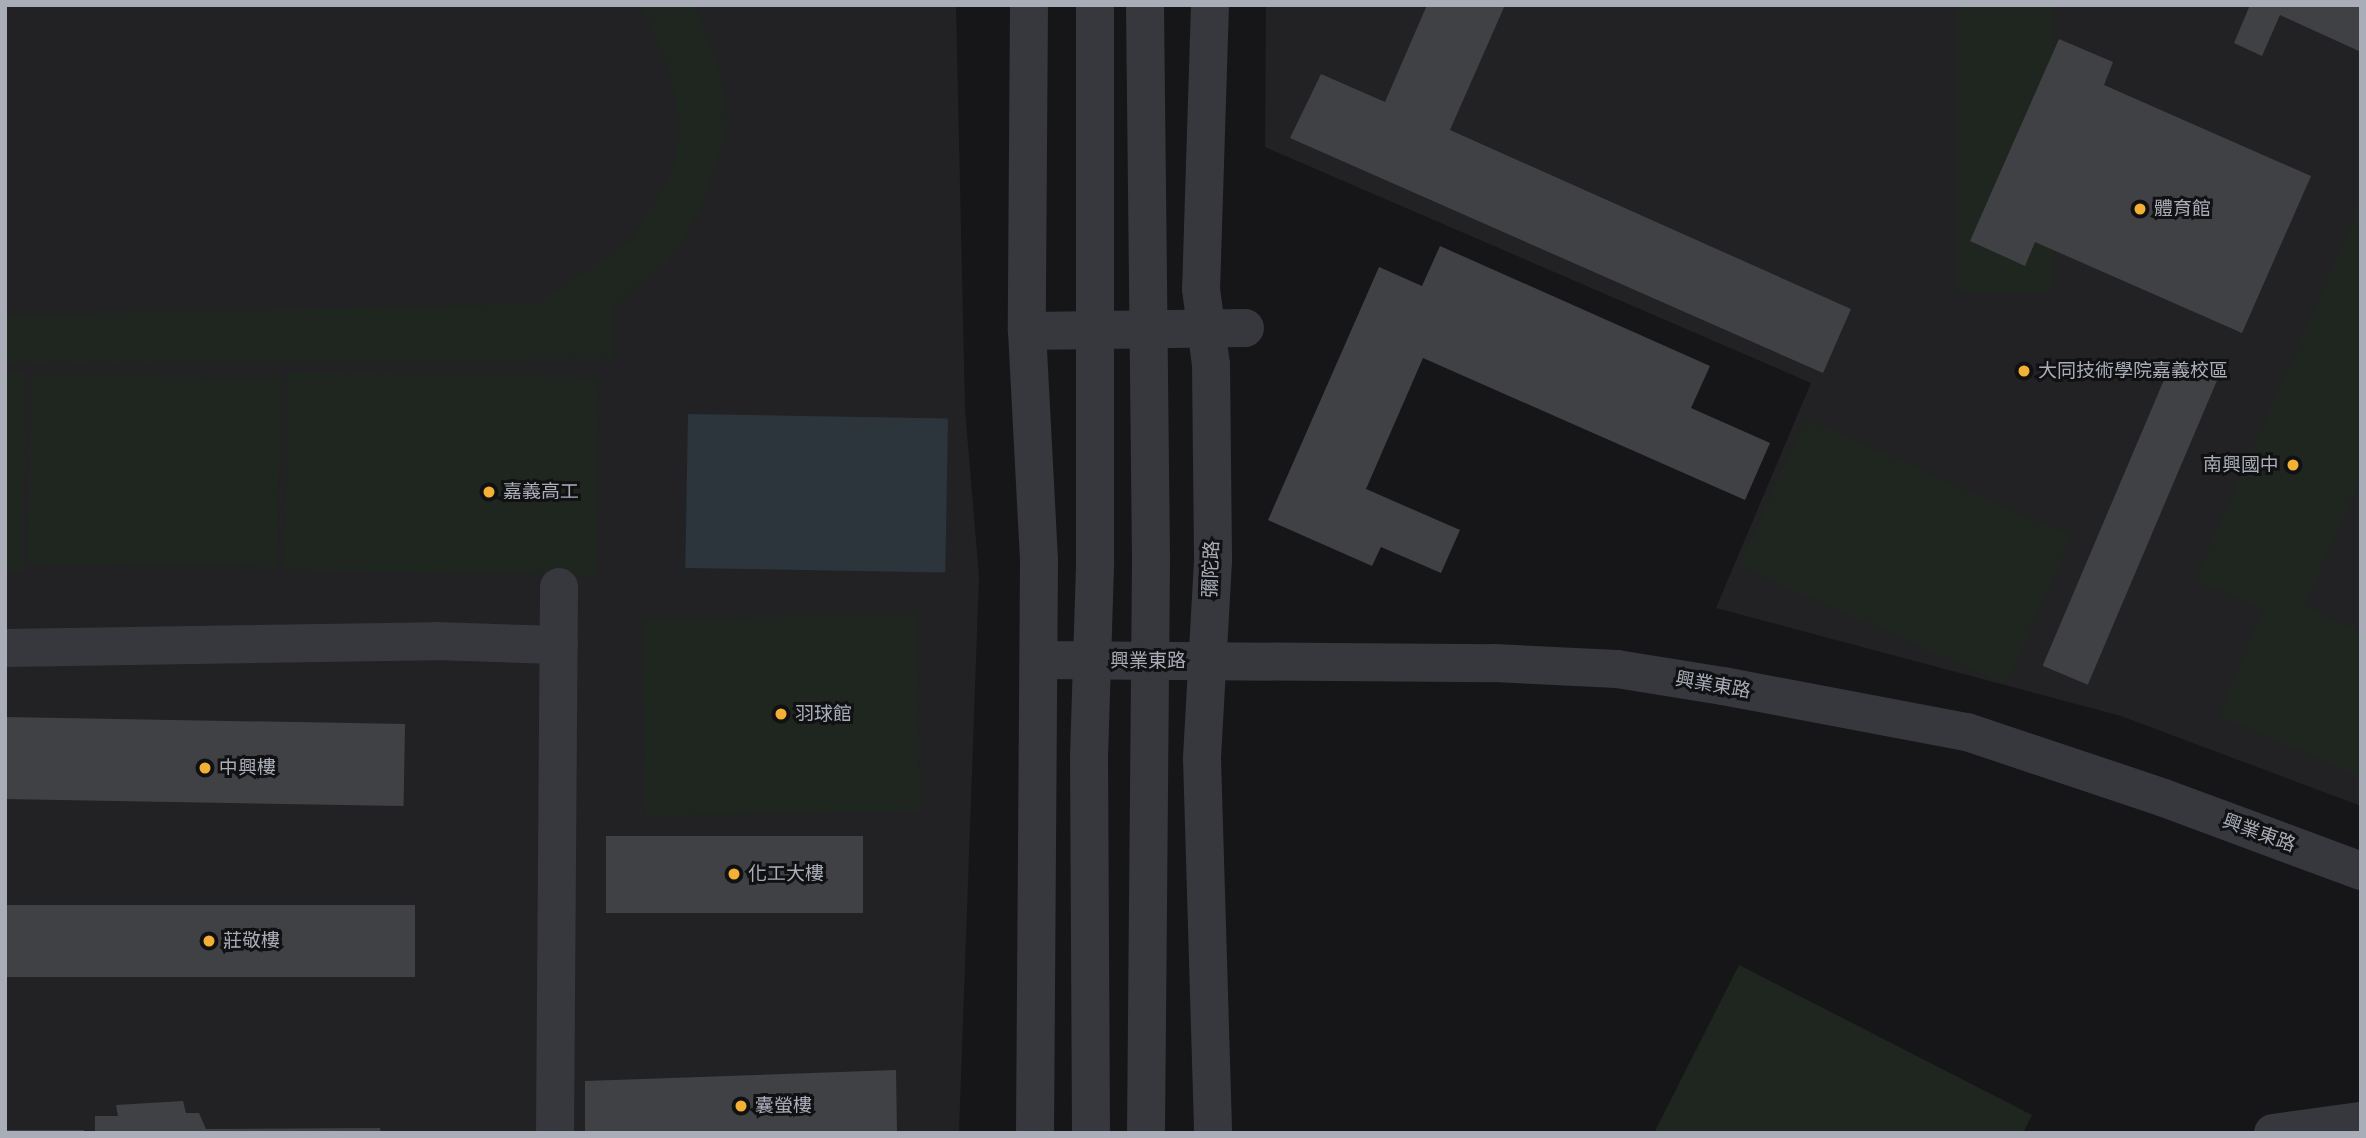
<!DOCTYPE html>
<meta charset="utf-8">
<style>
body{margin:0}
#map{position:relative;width:2366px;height:1138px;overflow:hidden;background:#161618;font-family:"Archivo Narrow","Noto Sans TC",sans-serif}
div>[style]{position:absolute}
.built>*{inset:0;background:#222225}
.green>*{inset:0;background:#1e261f;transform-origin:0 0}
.water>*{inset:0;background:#2c353c;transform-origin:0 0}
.building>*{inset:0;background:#404145;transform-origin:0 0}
.minor>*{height:38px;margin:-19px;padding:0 19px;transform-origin:19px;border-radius:19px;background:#37383d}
.dots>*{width:19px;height:19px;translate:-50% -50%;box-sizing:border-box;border:4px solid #111113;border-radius:50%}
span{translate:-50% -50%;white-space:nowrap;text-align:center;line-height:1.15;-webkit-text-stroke:6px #111113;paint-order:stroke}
.poi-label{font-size:19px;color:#a8adb8}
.left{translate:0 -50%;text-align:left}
.right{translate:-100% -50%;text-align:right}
.street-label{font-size:19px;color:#a8adb8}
.frame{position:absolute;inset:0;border:7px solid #a8adb8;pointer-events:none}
</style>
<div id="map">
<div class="built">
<div style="clip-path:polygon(5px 5px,956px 5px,965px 409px,979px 576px,959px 1133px,5px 1133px)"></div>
<div style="clip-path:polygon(1266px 5px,2361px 5px,2361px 806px,2121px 716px,1716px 608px,1811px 383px,1265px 147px)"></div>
</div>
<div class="green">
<div style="clip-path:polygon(637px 5px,695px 5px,721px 76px,728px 124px,701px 209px,677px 251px,612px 310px,614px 359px,5px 363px,5px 315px,536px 304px,631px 241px,673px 172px,680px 123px,670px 72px,651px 23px)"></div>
<div style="left:1958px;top:5px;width:95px;height:287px"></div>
<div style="clip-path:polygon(2361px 203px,2361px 477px,2304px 606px,2361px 632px,2361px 777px,2219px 716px,2263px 609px,2195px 580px)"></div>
<div style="left:288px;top:372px;width:311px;height:198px;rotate:1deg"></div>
<div style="left:5px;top:373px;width:19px;height:199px"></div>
<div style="left:31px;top:374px;width:250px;height:189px;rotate:1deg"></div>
<div style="left:1805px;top:418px;width:292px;height:162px;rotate:24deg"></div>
<div style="left:917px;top:614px;width:197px;height:275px;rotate:89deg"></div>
<div style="clip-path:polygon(1739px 965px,2032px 1115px,2023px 1133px,1654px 1133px)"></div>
</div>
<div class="water">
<div style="left:688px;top:414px;width:260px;height:154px;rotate:1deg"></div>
</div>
<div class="building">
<div style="clip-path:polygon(1427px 5px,1505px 5px,1450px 130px,1851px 309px,1823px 373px,1290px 138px,1321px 74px,1385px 102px)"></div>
<div style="clip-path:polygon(2250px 5px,2361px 5px,2361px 52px,2280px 15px,2262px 56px,2234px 43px)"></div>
<div style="clip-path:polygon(2059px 39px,2113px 62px,2104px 85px,2311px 176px,2242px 333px,2035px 242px,2025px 266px,1970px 241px)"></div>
<div style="clip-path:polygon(1440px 246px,1710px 366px,1691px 408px,1770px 443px,1745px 500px,1423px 358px,1366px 489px,1460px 530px,1441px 573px,1381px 547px,1372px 566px,1268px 520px,1379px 267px,1422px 286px)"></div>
<div style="left:2172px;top:361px;width:49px;height:331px;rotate:23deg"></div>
<div style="left:405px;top:724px;width:82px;height:400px;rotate:91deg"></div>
<div style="left:606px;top:836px;width:257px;height:77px"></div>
<div style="left:5px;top:905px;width:410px;height:72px"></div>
<div style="clip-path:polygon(896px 1070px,897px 1133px,585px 1131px,585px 1081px)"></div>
<div style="clip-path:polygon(183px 1101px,186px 1113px,199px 1113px,206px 1129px,380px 1128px,381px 1133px,95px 1133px,95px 1116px,118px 1116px,116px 1105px)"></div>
<div style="left:5px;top:1130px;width:79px;height:3px"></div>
</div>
<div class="minor">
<div style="left:1029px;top:5px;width:326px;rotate:90.4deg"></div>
<div style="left:1027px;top:331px;width:230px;rotate:87deg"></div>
<div style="left:1039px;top:561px;width:572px;rotate:90.4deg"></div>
<div style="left:1145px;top:5px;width:556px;rotate:89.38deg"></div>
<div style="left:1151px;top:561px;width:572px;rotate:90.5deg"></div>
<div style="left:1210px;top:5px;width:284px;rotate:91.8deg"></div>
<div style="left:1201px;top:289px;width:77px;rotate:82.5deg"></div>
<div style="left:1211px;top:365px;width:196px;rotate:89.4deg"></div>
<div style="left:1213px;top:561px;width:197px;rotate:93.2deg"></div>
<div style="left:1202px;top:758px;width:375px;rotate:88.3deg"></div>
<div style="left:1027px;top:331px;width:218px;rotate:-0.8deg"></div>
<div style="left:5px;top:648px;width:431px;rotate:-0.9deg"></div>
<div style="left:436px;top:641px;width:123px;rotate:1.9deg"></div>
<div style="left:1039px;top:660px;width:455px;rotate:0.4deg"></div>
<div style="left:1494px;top:663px;width:123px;rotate:2.8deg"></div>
<div style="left:1617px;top:669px;width:107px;rotate:9.1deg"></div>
<div style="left:1723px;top:686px;width:248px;rotate:10.7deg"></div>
<div style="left:1967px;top:732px;width:208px;rotate:18.5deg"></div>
<div style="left:2164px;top:798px;width:210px;rotate:20.3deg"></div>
<div style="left:555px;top:1133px;width:546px;rotate:-89.58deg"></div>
<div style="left:1091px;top:1133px;width:376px;rotate:-90.3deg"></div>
<div style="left:1089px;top:757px;width:196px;rotate:-88.2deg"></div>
<div style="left:1095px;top:561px;width:556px;rotate:-90deg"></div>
<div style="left:2273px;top:1133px;width:89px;rotate:-7.8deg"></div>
</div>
<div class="dots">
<div style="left:2140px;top:209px;background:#f2b134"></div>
<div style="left:2024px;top:371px;background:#f2b134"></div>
<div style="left:2293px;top:465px;background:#f2b134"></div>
<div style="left:489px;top:492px;background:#f2b134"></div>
<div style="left:781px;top:714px;background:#f2b134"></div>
<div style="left:205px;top:768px;background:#f2b134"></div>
<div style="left:734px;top:874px;background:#f2b134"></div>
<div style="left:209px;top:941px;background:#f2b134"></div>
<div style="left:741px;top:1106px;background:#f2b134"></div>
</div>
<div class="poi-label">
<span class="left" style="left:2154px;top:209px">體育館</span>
<span class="left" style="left:2038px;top:371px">大同技術學院嘉義校區</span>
<span class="right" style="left:2279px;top:465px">南興國中</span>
<span class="left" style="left:503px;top:492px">嘉義高工</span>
<span class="left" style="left:795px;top:714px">羽球館</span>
<span class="left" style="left:219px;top:768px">中興樓</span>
<span class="left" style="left:748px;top:874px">化工大樓</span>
<span class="left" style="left:223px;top:941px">莊敬樓</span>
<span class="left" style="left:755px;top:1106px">囊螢樓</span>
</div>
<div class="street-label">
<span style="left:1211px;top:569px;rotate:-88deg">彌陀路</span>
<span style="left:1148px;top:661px">興業東路</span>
<span style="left:1713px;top:685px;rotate:10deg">興業東路</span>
<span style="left:2259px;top:833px;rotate:20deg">興業東路</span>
</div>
<div class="frame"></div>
</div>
